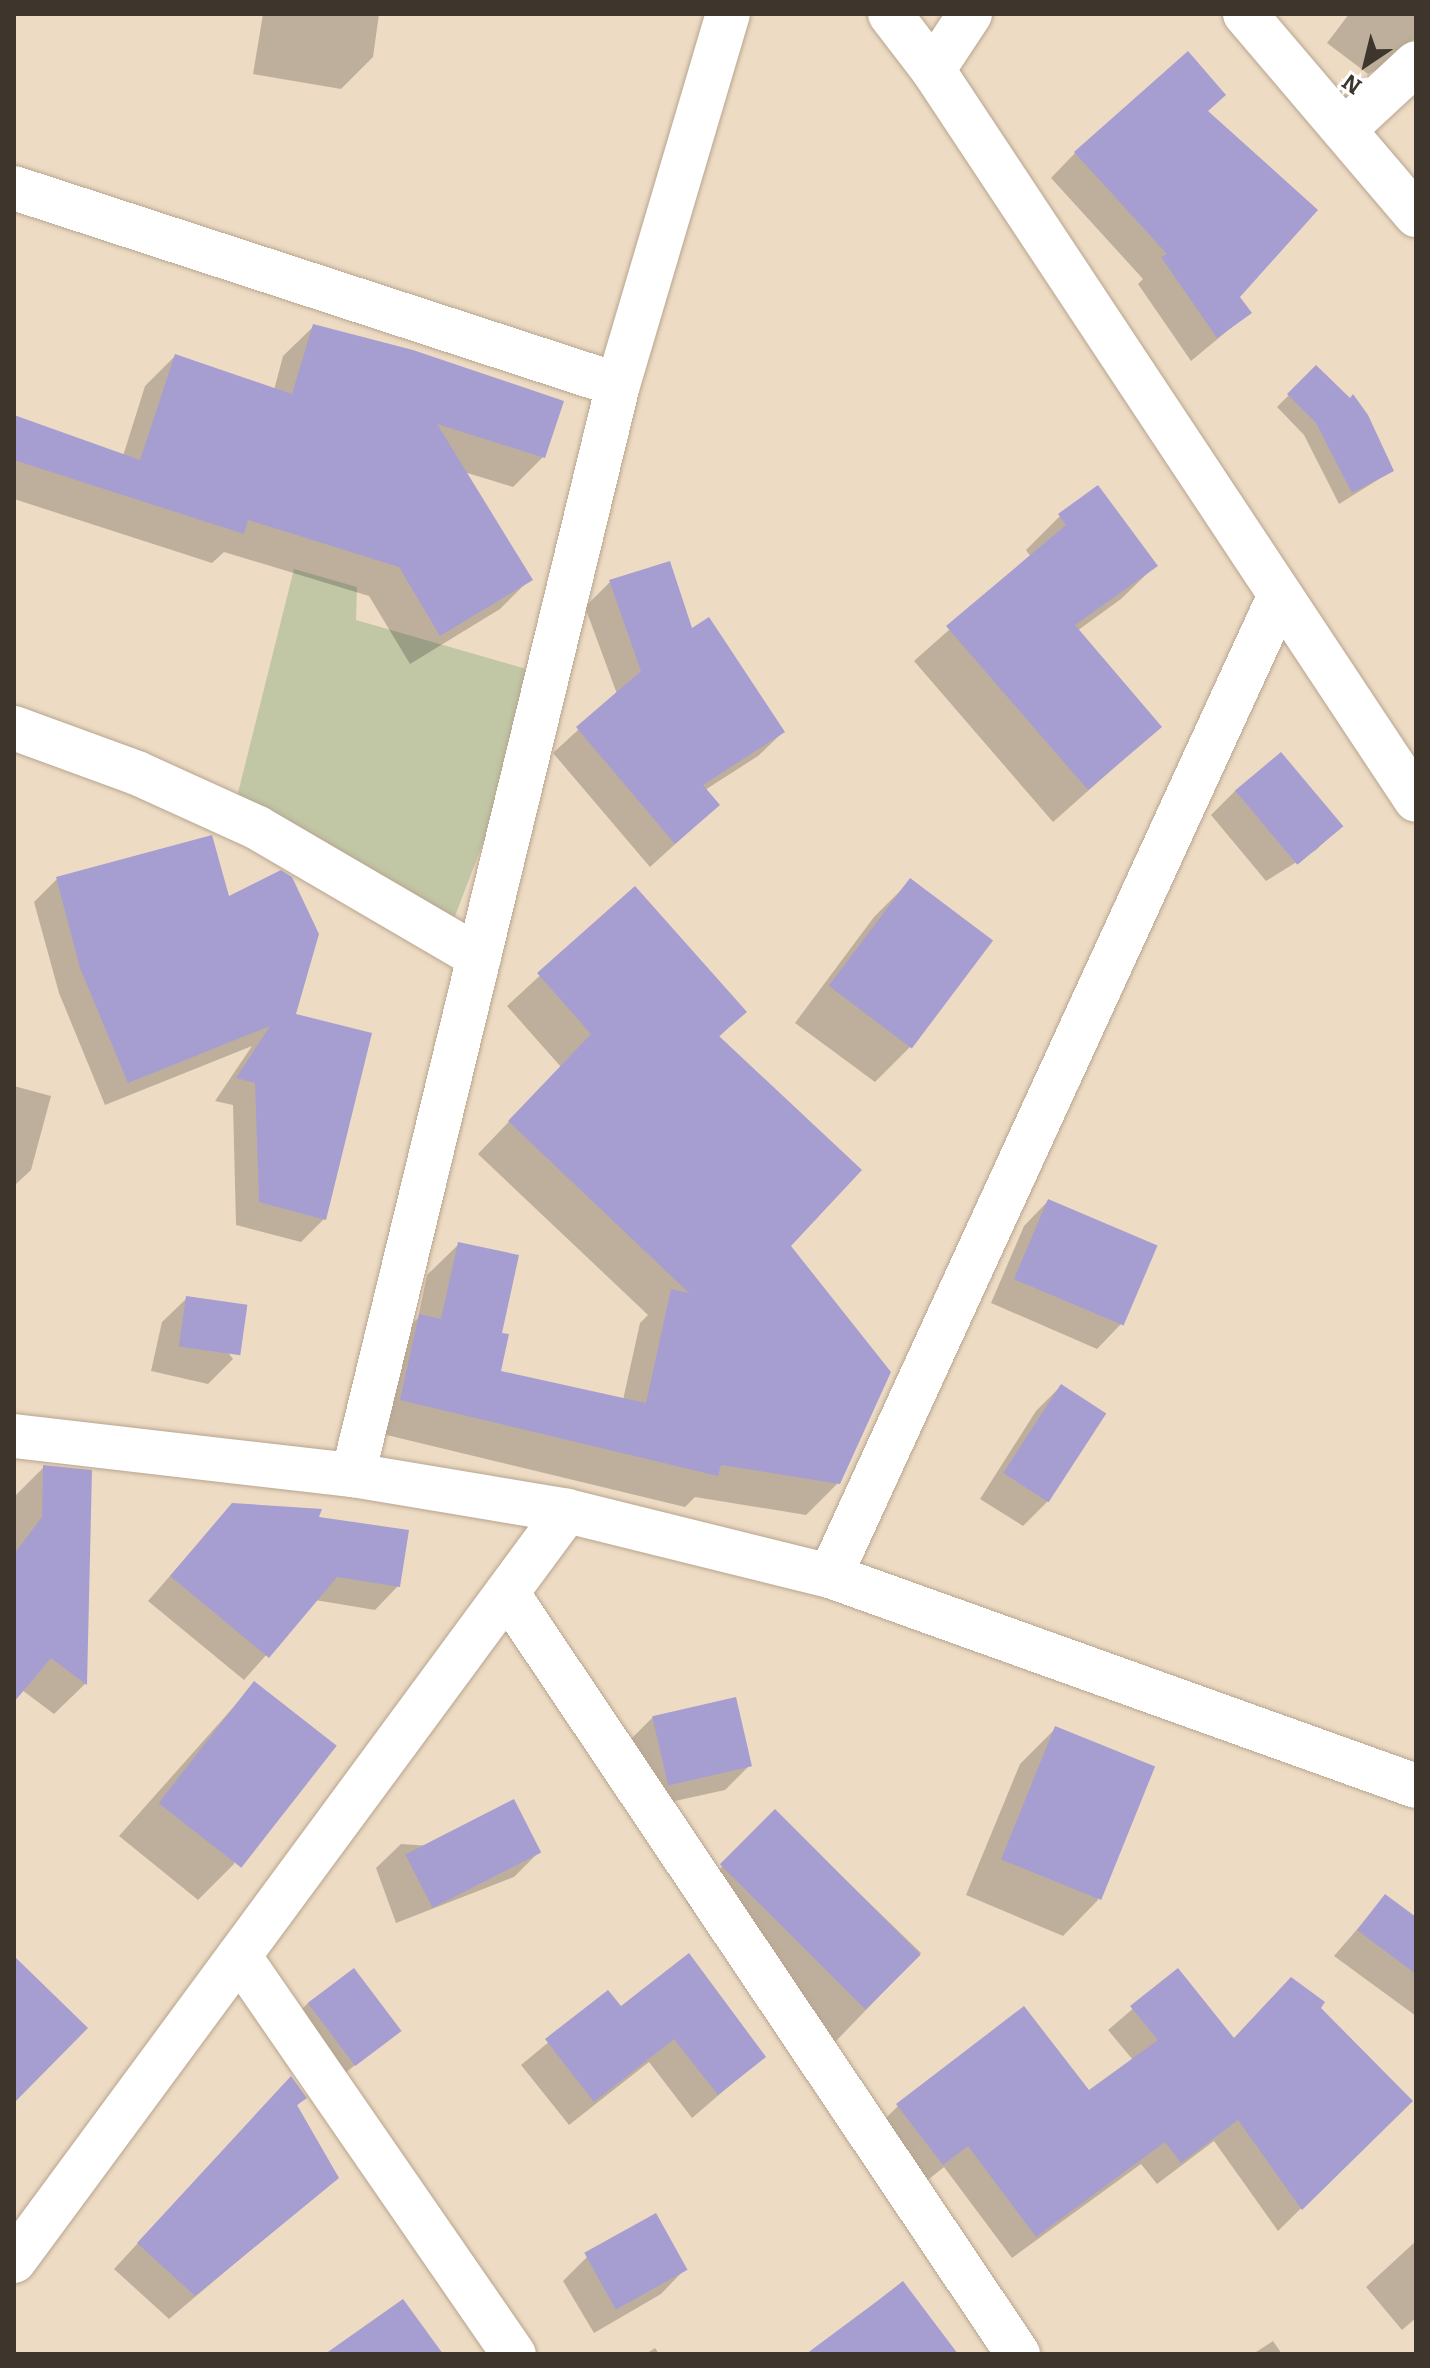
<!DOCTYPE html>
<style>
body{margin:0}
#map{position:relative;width:1430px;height:2368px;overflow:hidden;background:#eedbc4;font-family:Bitter,serif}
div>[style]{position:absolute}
.green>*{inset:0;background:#c1c6a5}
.shadow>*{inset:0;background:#0003;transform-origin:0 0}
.building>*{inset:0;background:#a69ed0;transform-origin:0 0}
.roads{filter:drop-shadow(0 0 2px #b7a58f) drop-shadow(0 0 2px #b7a58f)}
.minor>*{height:44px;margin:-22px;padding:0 22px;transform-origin:22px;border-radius:22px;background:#fff}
.tertiary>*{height:44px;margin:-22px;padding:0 22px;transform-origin:22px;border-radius:22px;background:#fff}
span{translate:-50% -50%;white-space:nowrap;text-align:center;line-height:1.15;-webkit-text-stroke:6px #fff;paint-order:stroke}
.frame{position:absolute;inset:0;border:16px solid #3e362d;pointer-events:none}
.north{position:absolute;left:1326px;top:24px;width:80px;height:80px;-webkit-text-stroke:6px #fff;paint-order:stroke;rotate:215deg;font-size:22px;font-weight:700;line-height:32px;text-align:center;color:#3e362d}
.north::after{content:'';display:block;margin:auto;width:28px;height:36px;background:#3e362d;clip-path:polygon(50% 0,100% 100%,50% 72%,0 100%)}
</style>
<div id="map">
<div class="green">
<div style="clip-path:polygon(294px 569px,357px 587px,356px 620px,547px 675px,447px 937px,235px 805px)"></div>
</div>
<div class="shadow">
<div style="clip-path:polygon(263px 14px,379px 14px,373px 57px,341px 89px,253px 74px)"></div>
<div style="clip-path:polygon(1349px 14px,1416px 14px,1416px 37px,1390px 63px,1368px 74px,1327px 43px)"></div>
<div style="clip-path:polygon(1206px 113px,1238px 297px,1249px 313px,1191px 361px,1138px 284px,1143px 279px,1051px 178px,1075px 153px)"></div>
<div style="clip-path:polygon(314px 326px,543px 457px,513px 487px,464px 472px,530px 579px,500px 609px,410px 664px,369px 596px,224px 552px,212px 563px,14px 499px,14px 424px,123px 456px,145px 386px,175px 356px,274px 390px,283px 356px)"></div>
<div style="clip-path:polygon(1316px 368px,1392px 471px,1339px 504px,1304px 435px,1277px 407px)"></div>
<div style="clip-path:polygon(1060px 516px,1155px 566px,1121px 599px,1077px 631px,1160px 727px,1053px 822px,914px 661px,1031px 557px,1026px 550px)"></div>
<div style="clip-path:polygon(610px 582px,691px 631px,783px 732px,758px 756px,705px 790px,718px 805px,650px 867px,553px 753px,617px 694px,585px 607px)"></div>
<div style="clip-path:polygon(1236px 790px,1340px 826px,1316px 850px,1266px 881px,1211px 815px)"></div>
<div style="clip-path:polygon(57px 879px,227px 899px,293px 1015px,324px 1219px,301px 1242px,236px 1225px,233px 1105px,215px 1101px,252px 1046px,105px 1105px,59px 993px,34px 902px)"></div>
<div style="clip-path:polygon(910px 881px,911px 1046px,875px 1082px,795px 1023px,874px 917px)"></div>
<div style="clip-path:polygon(634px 889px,744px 1012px,718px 1038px,788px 1245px,838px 1483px,806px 1515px,695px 1497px,685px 1507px,370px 1431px,388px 1348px,418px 1318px,427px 1275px,459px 1244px,500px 1334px,499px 1373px,623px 1400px,640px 1323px,648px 1315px,478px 1154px,561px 1067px,507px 1006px)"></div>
<div style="clip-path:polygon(14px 1086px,51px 1096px,31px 1170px,14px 1186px)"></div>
<div style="clip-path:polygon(1048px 1201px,1121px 1324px,1097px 1349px,991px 1303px,1024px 1226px)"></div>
<div style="clip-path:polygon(187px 1298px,233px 1359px,208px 1384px,151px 1371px,162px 1322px)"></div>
<div style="clip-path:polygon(1061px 1386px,1047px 1502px,1023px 1526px,980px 1499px,1036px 1411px)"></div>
<div style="clip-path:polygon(44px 1467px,89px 1472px,85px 1684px,54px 1714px,22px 1690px,14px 1699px,14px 1497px)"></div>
<div style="clip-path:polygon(232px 1505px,316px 1518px,398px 1586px,375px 1610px,315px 1600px,244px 1680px,148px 1601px)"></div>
<div style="clip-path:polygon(254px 1684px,234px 1864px,198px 1900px,119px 1836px)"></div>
<div style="clip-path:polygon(653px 1717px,750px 1765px,725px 1790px,643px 1808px,628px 1742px)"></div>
<div style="clip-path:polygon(1056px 1728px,1098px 1900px,1063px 1936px,966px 1895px,1020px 1764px)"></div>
<div style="left:775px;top:1812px;width:203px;height:127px;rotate:44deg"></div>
<div style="clip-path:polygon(401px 1844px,538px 1853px,514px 1877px,396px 1923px,376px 1868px)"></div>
<div style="clip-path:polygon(1385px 1897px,1416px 1919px,1416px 2016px,1334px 1956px)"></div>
<div style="clip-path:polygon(1177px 1971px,1233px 2040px,1319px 2008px,1410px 2101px,1278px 2231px,1214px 2141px,1157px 2184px,1141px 2164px,1012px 2258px,944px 2167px,919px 2187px,875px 2129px,898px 2106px,1089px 2093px,1133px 2060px,1108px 2030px)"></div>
<div style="clip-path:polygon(608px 1993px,620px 2008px,763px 2057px,692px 2118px,649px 2062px,569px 2125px,521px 2065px)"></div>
<div style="clip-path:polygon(308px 2003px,398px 2030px,322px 2092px,284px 2028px)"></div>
<div style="clip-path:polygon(304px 2098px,296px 2107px,337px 2177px,169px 2319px,114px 2269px,267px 2103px)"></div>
<div style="clip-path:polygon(1416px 2241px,1416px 2318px,1402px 2330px,1366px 2287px)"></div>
<div style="clip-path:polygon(588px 2256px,685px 2269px,661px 2294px,594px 2333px,563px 2281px)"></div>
<div style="clip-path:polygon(1273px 2341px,1282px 2354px,1253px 2354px)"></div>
<div style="clip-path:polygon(655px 2348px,659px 2354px,646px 2354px)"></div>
</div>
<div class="building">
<div style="clip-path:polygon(1188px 51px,1226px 95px,1208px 111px,1318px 210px,1240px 297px,1252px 313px,1217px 338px,1161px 257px,1167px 254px,1074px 152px)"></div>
<div style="clip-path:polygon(313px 324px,413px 350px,564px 401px,545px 458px,437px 424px,533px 580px,440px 636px,399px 567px,248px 520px,244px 534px,14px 460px,14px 415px,140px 460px,175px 354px,292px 394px)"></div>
<div style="clip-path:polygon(1316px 365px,1350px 398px,1353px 394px,1368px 415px,1394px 471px,1352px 493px,1316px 423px,1287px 394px)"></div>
<div style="clip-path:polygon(1098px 485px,1158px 566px,1075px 625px,1162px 727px,1088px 790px,946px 626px,1066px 525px,1058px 514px)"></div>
<div style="clip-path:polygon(670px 561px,692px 628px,709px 617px,785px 732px,703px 785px,720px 805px,675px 844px,576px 727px,641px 671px,609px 580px)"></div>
<div style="left:1281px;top:752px;width:97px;height:60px;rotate:50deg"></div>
<div style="clip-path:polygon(212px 835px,229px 896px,281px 870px,292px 877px,319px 934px,296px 1014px,372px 1033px,326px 1220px,259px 1202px,255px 1083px,236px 1078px,270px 1026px,128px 1083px,80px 968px,56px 877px)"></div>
<div style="left:910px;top:878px;width:104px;height:135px;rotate:37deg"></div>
<div style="clip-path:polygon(635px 886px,747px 1012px,719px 1036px,862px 1170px,791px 1246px,891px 1372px,840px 1484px,721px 1465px,718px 1476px,400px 1400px,419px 1314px,441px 1319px,458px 1242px,519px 1255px,502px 1333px,509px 1334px,501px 1371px,646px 1403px,671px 1289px,689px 1293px,508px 1121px,591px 1034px,537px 973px)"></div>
<div style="left:1048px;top:1199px;width:119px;height:87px;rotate:23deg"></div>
<div style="left:186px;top:1296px;width:62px;height:51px;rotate:8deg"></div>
<div style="left:1061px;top:1384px;width:54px;height:106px;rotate:33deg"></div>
<div style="clip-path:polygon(43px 1465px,92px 1470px,87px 1685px,51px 1658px,14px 1702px,14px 1554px,42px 1517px)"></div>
<div style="clip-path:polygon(232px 1503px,322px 1509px,319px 1517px,409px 1530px,400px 1587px,337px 1577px,269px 1658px,170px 1576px)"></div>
<div style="left:254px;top:1681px;width:105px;height:155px;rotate:38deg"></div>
<div style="left:736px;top:1697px;width:71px;height:86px;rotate:77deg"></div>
<div style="left:1055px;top:1726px;width:108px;height:144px;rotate:22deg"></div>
<div style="left:514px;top:1799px;width:60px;height:122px;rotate:63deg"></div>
<div style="left:775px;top:1809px;width:206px;height:78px;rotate:45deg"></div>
<div style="clip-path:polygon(1385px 1894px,1416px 1917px,1416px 1974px,1357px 1930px)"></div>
<div style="clip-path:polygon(689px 1953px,766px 2057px,718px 2095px,674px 2039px,594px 2102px,545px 2039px,608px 1990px,621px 2006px)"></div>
<div style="clip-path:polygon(14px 1956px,88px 2028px,14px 2103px)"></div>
<div style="left:354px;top:1968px;width:79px;height:58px;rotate:53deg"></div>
<div style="clip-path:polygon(1178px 1968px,1234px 2038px,1291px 1977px,1325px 2002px,1321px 2008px,1413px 2101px,1302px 2210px,1238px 2120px,1181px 2163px,1165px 2142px,1036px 2237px,968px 2146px,943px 2165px,896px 2104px,1024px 2006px,1089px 2090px,1158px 2040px,1130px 2006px)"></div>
<div style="clip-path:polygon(291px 2076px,307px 2098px,297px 2105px,339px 2178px,195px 2296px,137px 2243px)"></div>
<div style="left:656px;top:2213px;width:65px;height:82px;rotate:61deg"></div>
<div style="clip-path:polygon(903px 2281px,958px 2354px,806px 2354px,876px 2302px)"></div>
<div style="clip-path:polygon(403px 2299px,443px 2354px,325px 2354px)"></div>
</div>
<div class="roads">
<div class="minor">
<div style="left:890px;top:14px;width:71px;rotate:52.5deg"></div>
<div style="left:933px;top:70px;width:875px;rotate:56.51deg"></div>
<div style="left:1245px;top:14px;width:264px;rotate:49.6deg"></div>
<div style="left:933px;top:70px;width:67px;rotate:-56.5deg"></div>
<div style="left:1344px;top:130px;width:98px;rotate:-42.9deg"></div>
<div style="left:14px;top:188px;width:635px;rotate:18.06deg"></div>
<div style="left:14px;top:728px;width:131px;rotate:20.1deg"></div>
<div style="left:137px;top:773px;width:133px;rotate:24.4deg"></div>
<div style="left:258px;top:828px;width:256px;rotate:30.3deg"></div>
<div style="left:353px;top:1475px;width:1122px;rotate:-76.34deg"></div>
<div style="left:618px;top:385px;width:387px;rotate:-73.5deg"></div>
<div style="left:830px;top:1576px;width:1079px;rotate:-65.36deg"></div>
<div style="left:507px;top:1593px;width:917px;rotate:56.12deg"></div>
<div style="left:239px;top:1956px;width:484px;rotate:55.4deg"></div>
<div style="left:14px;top:2261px;width:932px;rotate:-53.6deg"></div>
</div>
<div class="tertiary">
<div style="left:14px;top:1436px;width:341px;rotate:6.6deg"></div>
<div style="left:353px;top:1475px;width:217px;rotate:9.5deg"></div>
<div style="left:567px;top:1511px;width:271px;rotate:13.9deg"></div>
<div style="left:830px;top:1576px;width:622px;rotate:19.72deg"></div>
</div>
</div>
<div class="frame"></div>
<div class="north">N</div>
</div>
